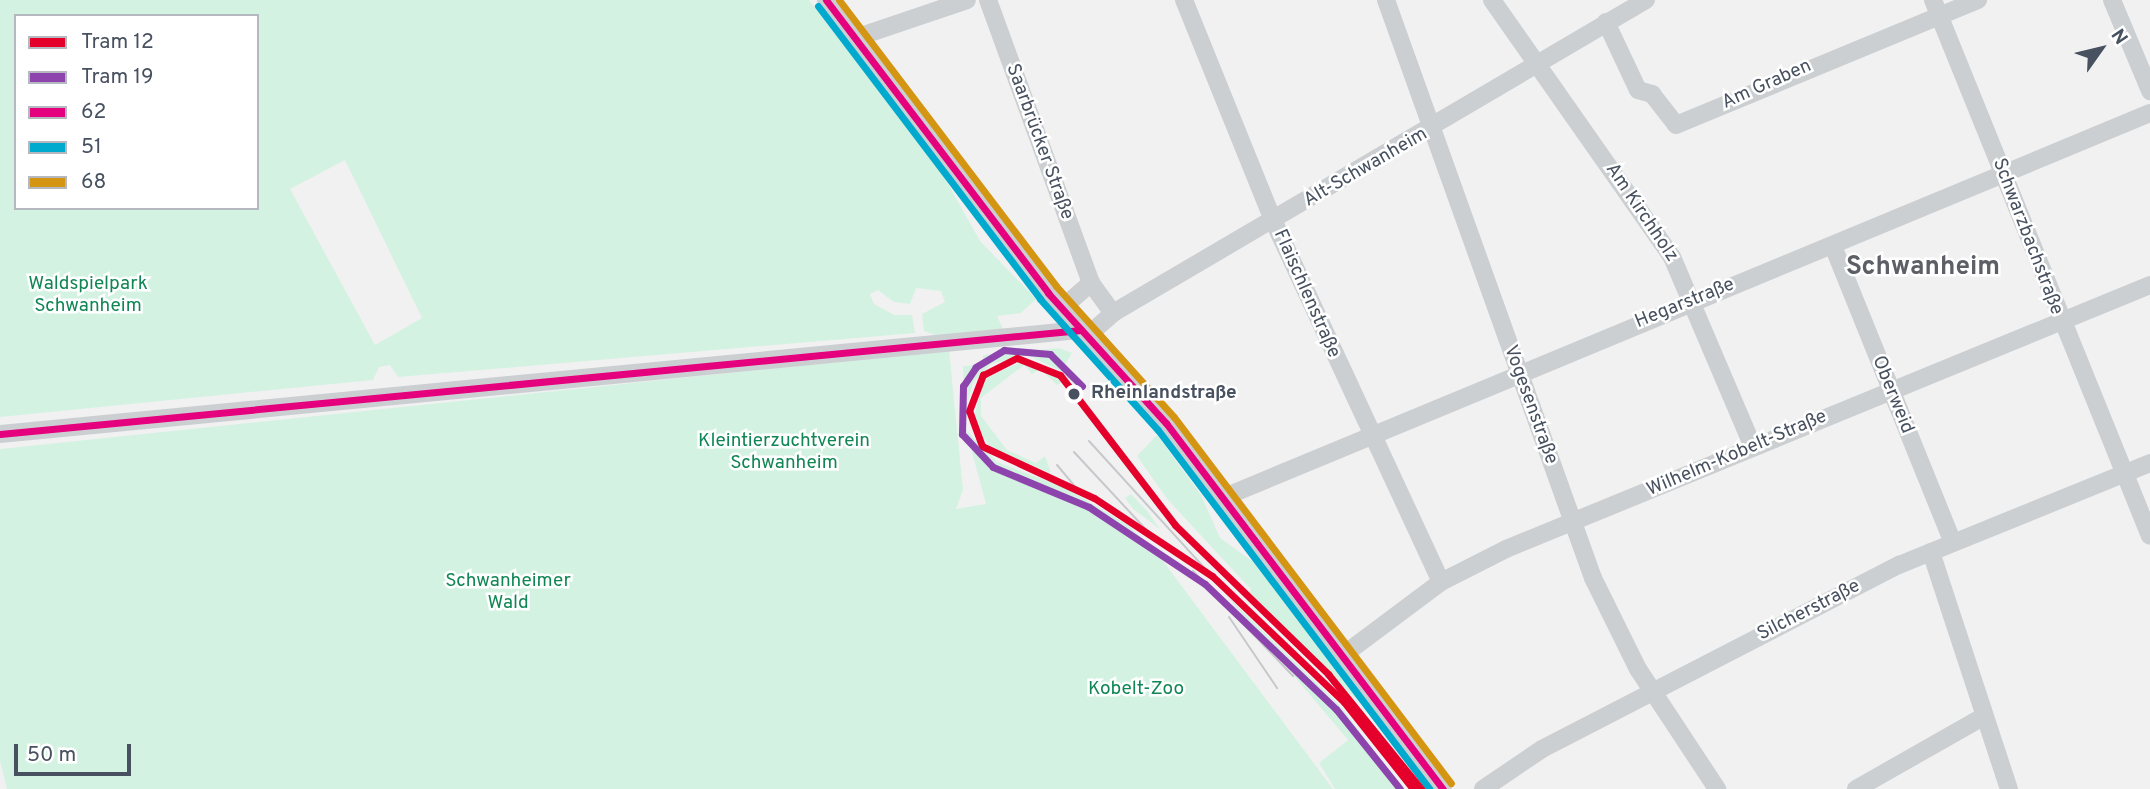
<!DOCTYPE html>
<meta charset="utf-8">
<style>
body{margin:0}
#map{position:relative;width:2150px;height:789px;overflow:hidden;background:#f1f1f1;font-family:Overpass,sans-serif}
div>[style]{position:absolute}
.green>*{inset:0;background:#d4f2e2}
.minor>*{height:18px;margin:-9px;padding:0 9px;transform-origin:9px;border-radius:9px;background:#cccfd2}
.tram>*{height:2px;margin:-1px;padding:0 1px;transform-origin:1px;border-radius:1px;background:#c6c8cb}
.bus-1>*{height:7px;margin:-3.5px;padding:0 3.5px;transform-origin:3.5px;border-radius:3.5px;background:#e5007d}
.bus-2>*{height:7px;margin:-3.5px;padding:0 3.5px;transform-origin:3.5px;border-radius:3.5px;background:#00a9ce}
.bus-3>*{height:7px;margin:-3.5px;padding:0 3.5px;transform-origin:3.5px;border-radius:3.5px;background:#d49513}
.tram-1>*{height:7px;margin:-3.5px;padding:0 3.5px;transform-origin:3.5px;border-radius:3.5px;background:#e4002b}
.tram-2>*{height:7px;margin:-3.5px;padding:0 3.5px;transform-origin:3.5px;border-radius:3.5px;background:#8e44ad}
.dots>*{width:19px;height:19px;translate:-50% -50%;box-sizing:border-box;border:4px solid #fff;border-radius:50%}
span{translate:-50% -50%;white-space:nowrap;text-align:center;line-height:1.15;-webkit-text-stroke:5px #fff;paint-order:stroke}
.street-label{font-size:19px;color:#47515f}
.park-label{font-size:19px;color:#118655}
.stop-label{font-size:19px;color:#47515f;font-weight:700}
.left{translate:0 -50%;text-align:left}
.district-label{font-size:26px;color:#5c5f65;font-weight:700}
.legend{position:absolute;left:14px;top:14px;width:245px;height:196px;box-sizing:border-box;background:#fff;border:2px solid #b5b9bf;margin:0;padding:9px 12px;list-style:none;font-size:21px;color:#47515f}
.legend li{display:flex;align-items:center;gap:14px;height:35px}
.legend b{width:35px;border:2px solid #b5b9bf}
.north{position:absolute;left:2066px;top:14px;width:70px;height:70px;-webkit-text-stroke:5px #fff;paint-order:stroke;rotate:56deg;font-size:19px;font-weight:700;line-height:28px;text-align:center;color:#47515f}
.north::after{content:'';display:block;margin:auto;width:24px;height:32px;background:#47515f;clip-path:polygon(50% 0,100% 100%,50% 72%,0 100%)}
.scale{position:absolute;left:14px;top:744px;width:117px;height:32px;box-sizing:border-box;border:4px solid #47515f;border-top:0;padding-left:9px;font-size:21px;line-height:24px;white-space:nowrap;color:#47515f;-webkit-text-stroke:5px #fff;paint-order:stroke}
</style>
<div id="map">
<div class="green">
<div style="clip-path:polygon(evenodd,0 0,809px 0,940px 170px,980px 241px,1036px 299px,1021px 313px,997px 316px,1003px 329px,935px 335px,924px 331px,922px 314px,945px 302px,941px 291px,916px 288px,910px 304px,894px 302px,878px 290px,870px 294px,874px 304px,894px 315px,912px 315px,915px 333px,398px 377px,390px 365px,379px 367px,373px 380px,0 417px,0 0,16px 16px,257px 16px,257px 208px,16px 208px,16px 16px,0 0,345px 160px,422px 318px,375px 345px,290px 189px,345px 160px)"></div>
<div style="clip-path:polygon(1059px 348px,1072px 353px,1061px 371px,1027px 355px,991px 364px,973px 383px,965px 412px,963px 366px,983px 365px,983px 355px)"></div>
<div style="clip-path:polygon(949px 350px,963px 490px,956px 509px,986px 504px,966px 430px,997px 462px,1066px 488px,1128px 525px,1157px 553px,1333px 789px,7px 789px,0 761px,0 449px)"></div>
<div style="clip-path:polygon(1023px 361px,1041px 365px,1062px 382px,1057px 385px,1040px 369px,1032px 374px,1024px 365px,981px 398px,981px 416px,1007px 450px,1036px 463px,1045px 456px,1051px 473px,992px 450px,973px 421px,984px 379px)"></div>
<div style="clip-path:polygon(1157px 435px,1201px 495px,1220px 538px,1255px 563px,1361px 704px,1247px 595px,1251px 589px,1168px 500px,1137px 456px)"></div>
<div style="clip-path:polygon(1131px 494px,1147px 511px,1160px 529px,1133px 509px,1125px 498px)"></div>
<div style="clip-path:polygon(1225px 594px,1340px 706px,1404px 789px,1335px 789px,1319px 763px,1348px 740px)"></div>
</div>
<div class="minor">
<div style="left:826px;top:0;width:368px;rotate:52.8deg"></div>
<div style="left:1048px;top:293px;width:176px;rotate:47.8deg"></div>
<div style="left:1166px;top:423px;width:459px;rotate:52.9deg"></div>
<div style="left:988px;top:0;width:301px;rotate:70deg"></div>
<div style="left:1091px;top:283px;width:37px;rotate:54deg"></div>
<div style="left:1184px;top:0;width:237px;rotate:68deg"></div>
<div style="left:1273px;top:220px;width:399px;rotate:65.1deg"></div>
<div style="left:1386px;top:0;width:614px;rotate:70.3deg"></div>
<div style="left:1593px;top:578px;width:102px;rotate:63.7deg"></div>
<div style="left:1638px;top:669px;width:144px;rotate:56.6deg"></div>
<div style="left:1492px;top:0;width:314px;rotate:55deg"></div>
<div style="left:1672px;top:257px;width:207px;rotate:66.9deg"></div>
<div style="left:1933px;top:0;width:578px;rotate:67.96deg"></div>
<div style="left:2112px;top:0;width:99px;rotate:67.3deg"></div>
<div style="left:1606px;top:22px;width:75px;rotate:64.8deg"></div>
<div style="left:1638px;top:90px;width:15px;rotate:16deg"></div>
<div style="left:1652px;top:94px;width:39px;rotate:52deg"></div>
<div style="left:1676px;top:125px;width:327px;rotate:-22.5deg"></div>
<div style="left:855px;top:38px;width:118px;rotate:-18.7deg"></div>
<div style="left:1833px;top:246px;width:320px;rotate:68deg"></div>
<div style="left:1061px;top:309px;width:40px;rotate:-41deg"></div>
<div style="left:1087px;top:336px;width:35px;rotate:-41deg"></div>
<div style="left:1113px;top:313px;width:618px;rotate:-30.42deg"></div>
<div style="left:0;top:434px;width:1086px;rotate:-5.5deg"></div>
<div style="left:1222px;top:498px;width:1005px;rotate:-22.53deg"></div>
<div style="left:1931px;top:552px;width:250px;rotate:71.8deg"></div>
<div style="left:1342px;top:656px;width:124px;rotate:-36.8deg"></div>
<div style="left:1441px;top:582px;width:73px;rotate:-26.9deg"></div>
<div style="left:1506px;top:549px;width:696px;rotate:-22.29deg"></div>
<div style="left:1483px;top:789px;width:71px;rotate:-34.1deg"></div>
<div style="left:1542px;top:749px;width:402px;rotate:-27.3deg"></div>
<div style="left:1899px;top:565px;width:271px;rotate:-22.1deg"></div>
<div style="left:1856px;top:789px;width:146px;rotate:-29.6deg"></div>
</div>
<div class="tram">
<div style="left:1089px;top:441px;width:183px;rotate:47.7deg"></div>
<div style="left:1074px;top:452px;width:116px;rotate:47.1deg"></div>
<div style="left:1057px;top:465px;width:26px;rotate:50deg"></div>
<div style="left:1193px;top:571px;width:145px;rotate:46.4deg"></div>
<div style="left:1229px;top:617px;width:86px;rotate:55.9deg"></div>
</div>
<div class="bus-1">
<div style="left:826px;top:0;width:368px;rotate:52.8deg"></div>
<div style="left:1048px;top:293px;width:176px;rotate:47.8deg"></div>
<div style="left:1166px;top:423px;width:459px;rotate:52.9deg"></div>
<div style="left:0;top:434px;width:1086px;rotate:-5.5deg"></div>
</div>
<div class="bus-2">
<div style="left:818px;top:6px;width:368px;rotate:52.8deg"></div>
<div style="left:1040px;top:299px;width:176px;rotate:48deg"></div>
<div style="left:1158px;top:430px;width:450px;rotate:52.9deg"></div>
</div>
<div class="bus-3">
<div style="left:839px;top:0;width:359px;rotate:52.8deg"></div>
<div style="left:1056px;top:286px;width:176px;rotate:48deg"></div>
<div style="left:1174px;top:417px;width:459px;rotate:52.9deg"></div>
</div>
<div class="tram-1">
<div style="left:1413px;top:789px;width:111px;rotate:-128.4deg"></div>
<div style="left:1344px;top:702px;width:182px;rotate:-136.3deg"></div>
<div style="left:1212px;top:576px;width:141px;rotate:-146.5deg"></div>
<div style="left:1094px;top:498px;width:123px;rotate:-155.1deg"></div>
<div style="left:982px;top:446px;width:37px;rotate:-110deg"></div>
<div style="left:969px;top:411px;width:39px;rotate:-69deg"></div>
<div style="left:983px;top:375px;width:38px;rotate:-27deg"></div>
<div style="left:1017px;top:358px;width:46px;rotate:21.6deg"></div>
<div style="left:1060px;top:375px;width:189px;rotate:52.5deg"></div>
<div style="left:1175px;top:525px;width:214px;rotate:44.2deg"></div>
<div style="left:1328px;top:674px;width:148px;rotate:51deg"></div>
</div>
<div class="tram-2">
<div style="left:1082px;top:386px;width:45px;rotate:-135deg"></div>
<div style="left:1050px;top:354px;width:46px;rotate:-175deg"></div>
<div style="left:1004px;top:350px;width:33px;rotate:149deg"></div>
<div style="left:976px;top:367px;width:23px;rotate:124deg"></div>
<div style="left:963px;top:386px;width:48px;rotate:91.2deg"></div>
<div style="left:962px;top:434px;width:45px;rotate:46.8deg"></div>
<div style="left:993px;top:467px;width:104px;rotate:22.6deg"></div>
<div style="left:1089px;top:507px;width:139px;rotate:33.6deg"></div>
<div style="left:1205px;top:584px;width:181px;rotate:43.7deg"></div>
<div style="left:1336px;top:709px;width:102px;rotate:51.3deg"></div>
</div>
<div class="dots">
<div style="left:1074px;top:394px;background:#47515f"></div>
</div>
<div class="street-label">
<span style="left:1767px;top:85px;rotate:-24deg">Am Graben</span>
<span style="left:1039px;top:142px;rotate:70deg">Saarbrücker Straße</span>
<span style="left:1366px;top:168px;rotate:-30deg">Alt-Schwanheim</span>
<span style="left:1641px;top:213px;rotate:56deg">Am Kirchholz</span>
<span style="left:2027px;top:237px;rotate:69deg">Schwarzbachstraße</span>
<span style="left:1306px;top:294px;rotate:66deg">Flaischlenstraße</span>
<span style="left:1685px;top:304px;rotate:-22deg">Hegarstraße</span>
<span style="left:1892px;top:395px;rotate:68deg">Oberweid</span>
<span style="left:1530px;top:405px;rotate:70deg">Vogesenstraße</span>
<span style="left:1737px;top:454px;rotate:-23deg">Wilhelm-Kobelt-Straße</span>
<span style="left:1809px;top:611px;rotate:-27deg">Silcherstraße</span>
</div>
<div class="park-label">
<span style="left:88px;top:296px">Waldspielpark<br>Schwanheim</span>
<span style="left:784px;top:453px">Kleintierzuchtverein<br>Schwanheim</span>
<span style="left:508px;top:593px">Schwanheimer<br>Wald</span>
<span style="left:1136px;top:690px">Kobelt-Zoo</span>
</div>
<div class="stop-label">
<span class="left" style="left:1091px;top:394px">Rheinlandstraße</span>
</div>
<div class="district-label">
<span style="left:1923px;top:268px">Schwanheim</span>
</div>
<ul class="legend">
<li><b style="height:9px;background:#e4002b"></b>Tram 12</li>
<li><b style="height:9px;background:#8e44ad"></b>Tram 19</li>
<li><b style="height:9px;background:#e5007d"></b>62</li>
<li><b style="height:9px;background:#00a9ce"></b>51</li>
<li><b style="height:9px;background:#d49513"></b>68</li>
</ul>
<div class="north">N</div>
<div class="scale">50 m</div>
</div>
